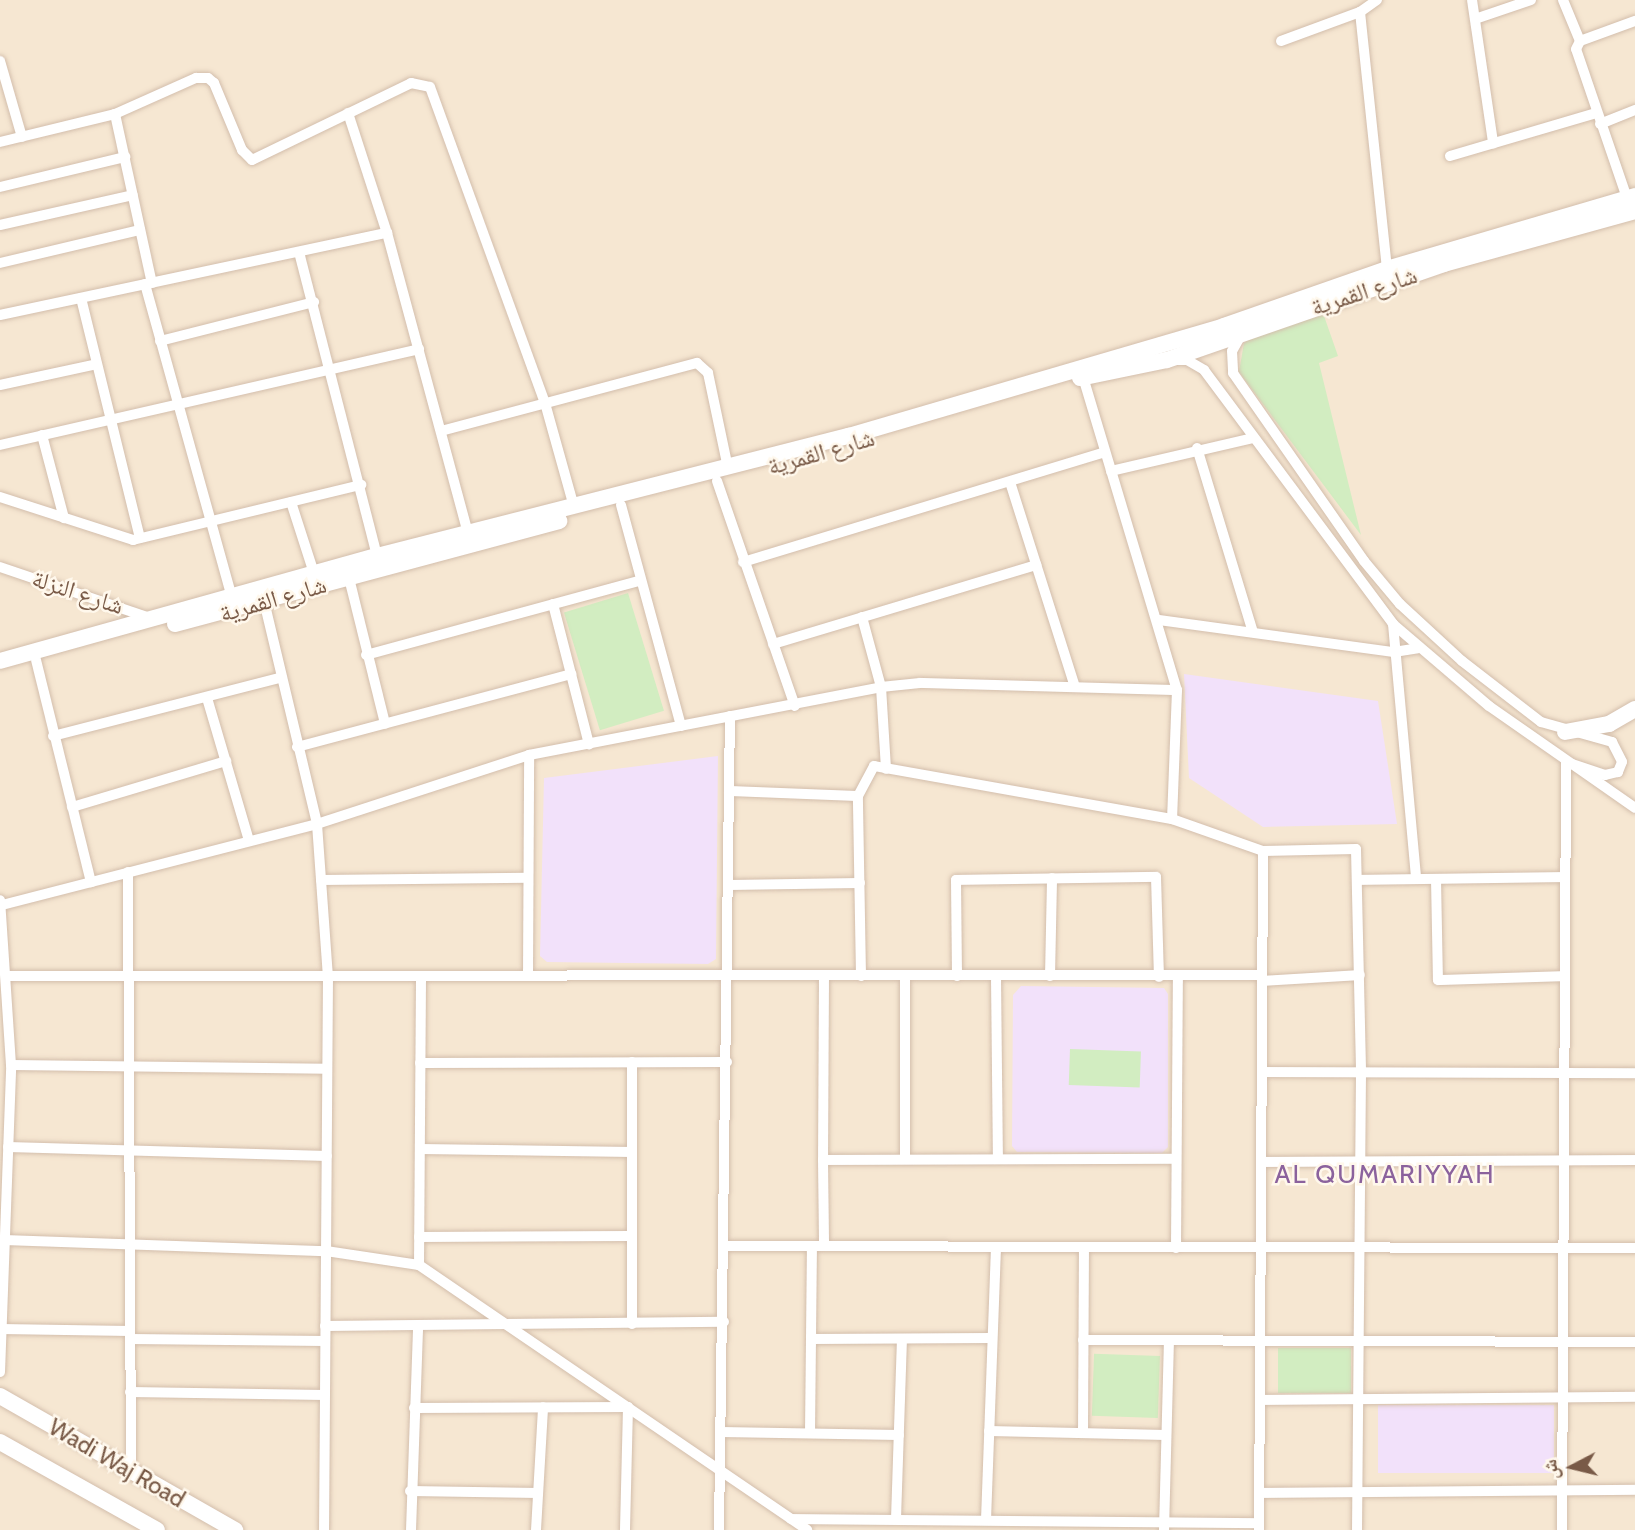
<!DOCTYPE html>
<meta charset="utf-8">
<style>
body{margin:0}
#map{position:relative;width:1635px;height:1530px;overflow:hidden;background:#fef5e4;font-family:Cabin,"Noto Naskh Arabic",sans-serif}
div>[style]{position:absolute}
.residential>*{inset:0;background:#f6e7d2;transform-origin:0 0}
.education>*{inset:0;background:#f2e1fa;transform-origin:0 0}
.green>*{inset:0;background:#d2edc1;transform-origin:0 0}
.roads{filter:drop-shadow(0 0 2px #d3beac) drop-shadow(0 0 2px #d3beac)}
.street>*{height:10px;margin:-5px;padding:0 5px;transform-origin:5px;border-radius:5px;background:#fff}
.secondary>*{height:16px;margin:-8px;padding:0 8px;transform-origin:8px;border-radius:8px;background:#fff}
span{translate:-50% -50%;white-space:nowrap;text-align:center;line-height:1.15;-webkit-text-stroke:5px #fff8ec;paint-order:stroke}
.street-label{font-size:24px;color:#795a47}
.neighbourhood-label{font-size:26px;color:#8b629d;letter-spacing:2px}
.north{position:absolute;left:1537px;top:1432px;width:70px;height:70px;-webkit-text-stroke:5px #fff8ec;paint-order:stroke;rotate:263deg;font-size:19px;font-weight:700;line-height:28px;text-align:center;color:#795a47}
.north::after{content:'';display:block;margin:auto;width:24px;height:32px;background:#795a47;clip-path:polygon(50% 0,100% 100%,50% 72%,0 100%)}
</style>
<div id="map">
<div class="residential">
<div style="left:0;top:0;width:1635px;height:1530px"></div>
</div>
<div class="education">
<div style="clip-path:polygon(1184px 674px,1378px 701px,1397px 824px,1263px 827px,1189px 778px)"></div>
<div style="clip-path:polygon(718px 756px,716px 959px,708px 964px,547px 962px,540px 956px,544px 778px)"></div>
<div style="clip-path:polygon(1021px 986px,1164px 988px,1168px 994px,1168px 1147px,1162px 1153px,1017px 1152px,1012px 1146px,1013px 995px)"></div>
<div style="left:1378px;top:1405px;width:176px;height:68px"></div>
</div>
<div class="green">
<div style="clip-path:polygon(1323px 313px,1338px 356px,1319px 363px,1361px 535px,1239px 372px,1244px 343px,1263px 330px)"></div>
<div style="left:628px;top:593px;width:123px;height:67px;rotate:73deg"></div>
<div style="left:1070px;top:1049px;width:71px;height:36px;rotate:2deg"></div>
<div style="left:1278px;top:1348px;width:73px;height:45px"></div>
<div style="left:1160px;top:1356px;width:62px;height:66px;rotate:92deg"></div>
</div>
<div class="roads">
<div class="street">
<div style="left:1377px;top:0;width:21px;rotate:145deg"></div>
<div style="left:1360px;top:12px;width:258px;rotate:84deg"></div>
<div style="left:1472px;top:0;width:145px;rotate:81.6deg"></div>
<div style="left:1563px;top:0;width:44px;rotate:67.5deg"></div>
<div style="left:1478px;top:18px;width:56px;rotate:-18.8deg"></div>
<div style="left:1281px;top:41px;width:84px;rotate:-20.2deg"></div>
<div style="left:0;top:61px;width:79px;rotate:73.9deg"></div>
<div style="left:348px;top:113px;width:126px;rotate:72deg"></div>
<div style="left:115px;top:114px;width:89px;rotate:-24deg"></div>
<div style="left:196px;top:78px;width:12px"></div>
<div style="left:208px;top:78px;width:8px;rotate:40deg"></div>
<div style="left:214px;top:83px;width:73px;rotate:67.3deg"></div>
<div style="left:242px;top:150px;width:14px;rotate:45deg"></div>
<div style="left:252px;top:160px;width:177px;rotate:-25.8deg"></div>
<div style="left:411px;top:83px;width:19px;rotate:12deg"></div>
<div style="left:430px;top:87px;width:336px;rotate:70deg"></div>
<div style="left:545px;top:403px;width:108px;rotate:74.4deg"></div>
<div style="left:1600px;top:124px;width:38px;rotate:-22deg"></div>
<div style="left:0;top:142px;width:118px;rotate:-13.7deg"></div>
<div style="left:115px;top:114px;width:173px;rotate:77.7deg"></div>
<div style="left:1450px;top:156px;width:152px;rotate:-16.4deg"></div>
<div style="left:0;top:187px;width:129px;rotate:-13.5deg"></div>
<div style="left:1627px;top:198px;width:157px;rotate:-108.9deg"></div>
<div style="left:1576px;top:49px;width:9px;rotate:-63deg"></div>
<div style="left:1580px;top:41px;width:59px;rotate:-20deg"></div>
<div style="left:0;top:225px;width:136px;rotate:-12.7deg"></div>
<div style="left:299px;top:252px;width:314px;rotate:75.6deg"></div>
<div style="left:0;top:263px;width:144px;rotate:-13.3deg"></div>
<div style="left:145px;top:284px;width:325px;rotate:74.5deg"></div>
<div style="left:81px;top:298px;width:247px;rotate:76.2deg"></div>
<div style="left:0;top:315px;width:396px;rotate:-12deg"></div>
<div style="left:387px;top:233px;width:311px;rotate:74.9deg"></div>
<div style="left:1241px;top:335px;width:18px;rotate:119deg"></div>
<div style="left:1232px;top:351px;width:22px;rotate:87deg"></div>
<div style="left:1233px;top:373px;width:229px;rotate:55.1deg"></div>
<div style="left:1364px;top:561px;width:56px;rotate:50.1deg"></div>
<div style="left:1400px;top:604px;width:84px;rotate:42.6deg"></div>
<div style="left:1462px;top:661px;width:100px;rotate:37.7deg"></div>
<div style="left:1541px;top:722px;width:74px;rotate:15.7deg"></div>
<div style="left:1612px;top:742px;width:22px;rotate:63deg"></div>
<div style="left:1622px;top:762px;width:11px;rotate:112deg"></div>
<div style="left:1618px;top:772px;width:13px;rotate:167deg"></div>
<div style="left:1605px;top:775px;width:41px;rotate:-161.6deg"></div>
<div style="left:160px;top:341px;width:159px;rotate:-14.2deg"></div>
<div style="left:1176px;top:360px;width:11px"></div>
<div style="left:1187px;top:360px;width:20px;rotate:30deg"></div>
<div style="left:1204px;top:370px;width:317px;rotate:53.3deg"></div>
<div style="left:1393px;top:624px;width:126px;rotate:40.5deg"></div>
<div style="left:1489px;top:706px;width:178px;rotate:34.9deg"></div>
<div style="left:1083px;top:377px;width:327px;rotate:73.3deg"></div>
<div style="left:1177px;top:690px;width:129px;rotate:92.2deg"></div>
<div style="left:0;top:385px;width:99px;rotate:-12.2deg"></div>
<div style="left:441px;top:431px;width:265px;rotate:-14.9deg"></div>
<div style="left:697px;top:363px;width:15px;rotate:42deg"></div>
<div style="left:708px;top:373px;width:97px;rotate:78.1deg"></div>
<div style="left:42px;top:435px;width:86px;rotate:75.2deg"></div>
<div style="left:0;top:445px;width:430px;rotate:-12.9deg"></div>
<div style="left:1197px;top:448px;width:192px;rotate:73.1deg"></div>
<div style="left:1111px;top:471px;width:146px;rotate:-13.1deg"></div>
<div style="left:717px;top:481px;width:238px;rotate:70.9deg"></div>
<div style="left:1010px;top:482px;width:215px;rotate:72.4deg"></div>
<div style="left:0;top:497px;width:140px;rotate:17.9deg"></div>
<div style="left:133px;top:540px;width:235px;rotate:-13.6deg"></div>
<div style="left:291px;top:502px;width:75px;rotate:72.1deg"></div>
<div style="left:621px;top:505px;width:229px;rotate:74.8deg"></div>
<div style="left:743px;top:562px;width:378px;rotate:-16.9deg"></div>
<div style="left:0;top:567px;width:162px;rotate:18.8deg"></div>
<div style="left:349px;top:578px;width:150px;rotate:76.1deg"></div>
<div style="left:264px;top:601px;width:229px;rotate:76.6deg"></div>
<div style="left:317px;top:824px;width:152px;rotate:85.9deg"></div>
<div style="left:328px;top:976px;width:554px;rotate:90.41deg"></div>
<div style="left:553px;top:604px;width:145px;rotate:75.6deg"></div>
<div style="left:862px;top:617px;width:73px;rotate:74.8deg"></div>
<div style="left:881px;top:687px;width:82px;rotate:86.5deg"></div>
<div style="left:1159px;top:620px;width:237px;rotate:7.8deg"></div>
<div style="left:1394px;top:652px;width:24px;rotate:-9deg"></div>
<div style="left:1393px;top:624px;width:256px;rotate:84.8deg"></div>
<div style="left:773px;top:644px;width:275px;rotate:-16.7deg"></div>
<div style="left:366px;top:655px;width:282px;rotate:-15.2deg"></div>
<div style="left:36px;top:660px;width:229px;rotate:76.1deg"></div>
<div style="left:207px;top:698px;width:149px;rotate:73.6deg"></div>
<div style="left:53px;top:736px;width:233px;rotate:-14.4deg"></div>
<div style="left:297px;top:747px;width:284px;rotate:-14.9deg"></div>
<div style="left:729px;top:791px;width:129px;rotate:2.2deg"></div>
<div style="left:72px;top:807px;width:161px;rotate:-16.6deg"></div>
<div style="left:128px;top:872px;width:600px;rotate:89.71deg"></div>
<div style="left:1436px;top:879px;width:101px;rotate:88.9deg"></div>
<div style="left:1438px;top:980px;width:125px;rotate:-1.8deg"></div>
<div style="left:321px;top:880px;width:207px;rotate:-0.6deg"></div>
<div style="left:1357px;top:880px;width:205px;rotate:-0.8deg"></div>
<div style="left:729px;top:885px;width:131px;rotate:-0.9deg"></div>
<div style="left:2px;top:905px;width:325px;rotate:-14.4deg"></div>
<div style="left:317px;top:824px;width:223px;rotate:-18deg"></div>
<div style="left:529px;top:755px;width:359px;rotate:-10.9deg"></div>
<div style="left:881px;top:687px;width:39px;rotate:-6deg"></div>
<div style="left:920px;top:683px;width:257px;rotate:1.6deg"></div>
<div style="left:824px;top:975px;width:185px;rotate:90.3deg"></div>
<div style="left:823px;top:1160px;width:352px;rotate:-0.2deg"></div>
<div style="left:6px;top:976px;width:1256px;rotate:-0.05deg"></div>
<div style="left:528px;top:976px;width:221px;rotate:-89.7deg"></div>
<div style="left:861px;top:976px;width:180px;rotate:-91deg"></div>
<div style="left:858px;top:796px;width:34px;rotate:-62deg"></div>
<div style="left:874px;top:766px;width:303px;rotate:10.1deg"></div>
<div style="left:1172px;top:819px;width:96px;rotate:19.4deg"></div>
<div style="left:1263px;top:851px;width:93px;rotate:-1.2deg"></div>
<div style="left:1356px;top:849px;width:224px;rotate:88.7deg"></div>
<div style="left:1361px;top:1073px;width:457px;rotate:90.5deg"></div>
<div style="left:957px;top:976px;width:96px;rotate:-90.6deg"></div>
<div style="left:956px;top:880px;width:200px;rotate:-0.9deg"></div>
<div style="left:1156px;top:877px;width:100px;rotate:88.3deg"></div>
<div style="left:996px;top:976px;width:183px;rotate:89.4deg"></div>
<div style="left:1050px;top:976px;width:98px;rotate:-88.8deg"></div>
<div style="left:1262px;top:981px;width:98px;rotate:-3.5deg"></div>
<div style="left:632px;top:1062px;width:262px;rotate:90deg"></div>
<div style="left:420px;top:1063px;width:307px;rotate:-0.2deg"></div>
<div style="left:11px;top:1065px;width:316px;rotate:0.7deg"></div>
<div style="left:1262px;top:1072px;width:373px;rotate:0.2deg"></div>
<div style="left:8px;top:1147px;width:319px;rotate:1.6deg"></div>
<div style="left:420px;top:1149px;width:212px;rotate:0.8deg"></div>
<div style="left:905px;top:1159px;width:183px;rotate:-90deg"></div>
<div style="left:823px;top:1160px;width:86px;rotate:89.3deg"></div>
<div style="left:1261px;top:1162px;width:374px;rotate:-0.3deg"></div>
<div style="left:419px;top:1237px;width:213px;rotate:-0.3deg"></div>
<div style="left:4px;top:1240px;width:322px;rotate:2deg"></div>
<div style="left:326px;top:1251px;width:94px;rotate:8.6deg"></div>
<div style="left:419px;top:1265px;width:470px;rotate:34.3deg"></div>
<div style="left:725px;top:1246px;width:910px;rotate:0.13deg"></div>
<div style="left:1176px;top:1248px;width:272px;rotate:-89.6deg"></div>
<div style="left:419px;top:1265px;width:289px;rotate:-89.6deg"></div>
<div style="left:325px;top:1326px;width:399px;rotate:-0.6deg"></div>
<div style="left:1px;top:1329px;width:129px;rotate:0.9deg"></div>
<div style="left:130px;top:1339px;width:195px;rotate:0.6deg"></div>
<div style="left:811px;top:1339px;width:181px;rotate:-0.3deg"></div>
<div style="left:1083px;top:1340px;width:552px;rotate:0.21deg"></div>
<div style="left:0;top:1372px;width:307px;rotate:-87.9deg"></div>
<div style="left:11px;top:1065px;width:165px;rotate:-93.8deg"></div>
<div style="left:130px;top:1392px;width:195px;rotate:0.9deg"></div>
<div style="left:1260px;top:1400px;width:375px;rotate:-0.5deg"></div>
<div style="left:414px;top:1408px;width:214px;rotate:-0.3deg"></div>
<div style="left:628px;top:1407px;width:123px;rotate:91.4deg"></div>
<div style="left:989px;top:1431px;width:177px;rotate:1.3deg"></div>
<div style="left:721px;top:1432px;width:178px;rotate:1deg"></div>
<div style="left:810px;top:1433px;width:187px;rotate:-89.4deg"></div>
<div style="left:1083px;top:1433px;width:186px;rotate:-89.7deg"></div>
<div style="left:410px;top:1491px;width:128px;rotate:0.9deg"></div>
<div style="left:1259px;top:1493px;width:376px;rotate:-0.5deg"></div>
<div style="left:791px;top:1519px;width:468px;rotate:0.5deg"></div>
<div style="left:896px;top:1519px;width:180px;rotate:-88.1deg"></div>
<div style="left:986px;top:1520px;width:273px;rotate:-87.9deg"></div>
<div style="left:411px;top:1530px;width:204px;rotate:-88deg"></div>
<div style="left:536px;top:1530px;width:123px;rotate:-86.7deg"></div>
<div style="left:719px;top:1530px;width:814px;rotate:-89.23deg"></div>
<div style="left:1164px;top:1530px;width:190px;rotate:-88.5deg"></div>
<div style="left:1259px;top:1530px;width:679px;rotate:-89.66deg"></div>
<div style="left:1562px;top:1530px;width:768px;rotate:-89.7deg"></div>
</div>
<div class="secondary">
<div style="left:1080px;top:378px;width:89px;rotate:-11.7deg"></div>
<div style="left:1167px;top:360px;width:293px;rotate:-19.1deg"></div>
<div style="left:1444px;top:264px;width:198px;rotate:-15.5deg"></div>
<div style="left:175px;top:624px;width:398px;rotate:-15deg"></div>
<div style="left:0;top:661px;width:391px;rotate:-15.6deg"></div>
<div style="left:377px;top:556px;width:487px;rotate:-14.3deg"></div>
<div style="left:849px;top:436px;width:391px;rotate:-16.3deg"></div>
<div style="left:1224px;top:326px;width:173px;rotate:-19.3deg"></div>
<div style="left:1387px;top:269px;width:259px;rotate:-16.4deg"></div>
<div style="left:1565px;top:732px;width:45px;rotate:-10.3deg"></div>
<div style="left:1609px;top:724px;width:30px;rotate:-30deg"></div>
<div style="left:0;top:1396px;width:271px;rotate:29.7deg"></div>
<div style="left:0;top:1442px;width:180px;rotate:29.3deg"></div>
</div>
</div>
<div class="street-label">
<span style="left:1364px;top:291px;rotate:-18deg">شارع القمرية</span>
<span style="left:821px;top:452px;rotate:-16deg">شارع القمرية</span>
<span style="left:78px;top:592px;rotate:18deg">شارع النزلة</span>
<span style="left:273px;top:599px;rotate:-16deg">شارع القمرية</span>
<span style="left:117px;top:1463px;rotate:30deg">Wadi Waj Road</span>
</div>
<div class="neighbourhood-label">
<span style="left:1385px;top:1175px">AL QUMARIYYAH</span>
</div>
<div class="north">ش</div>
</div>
